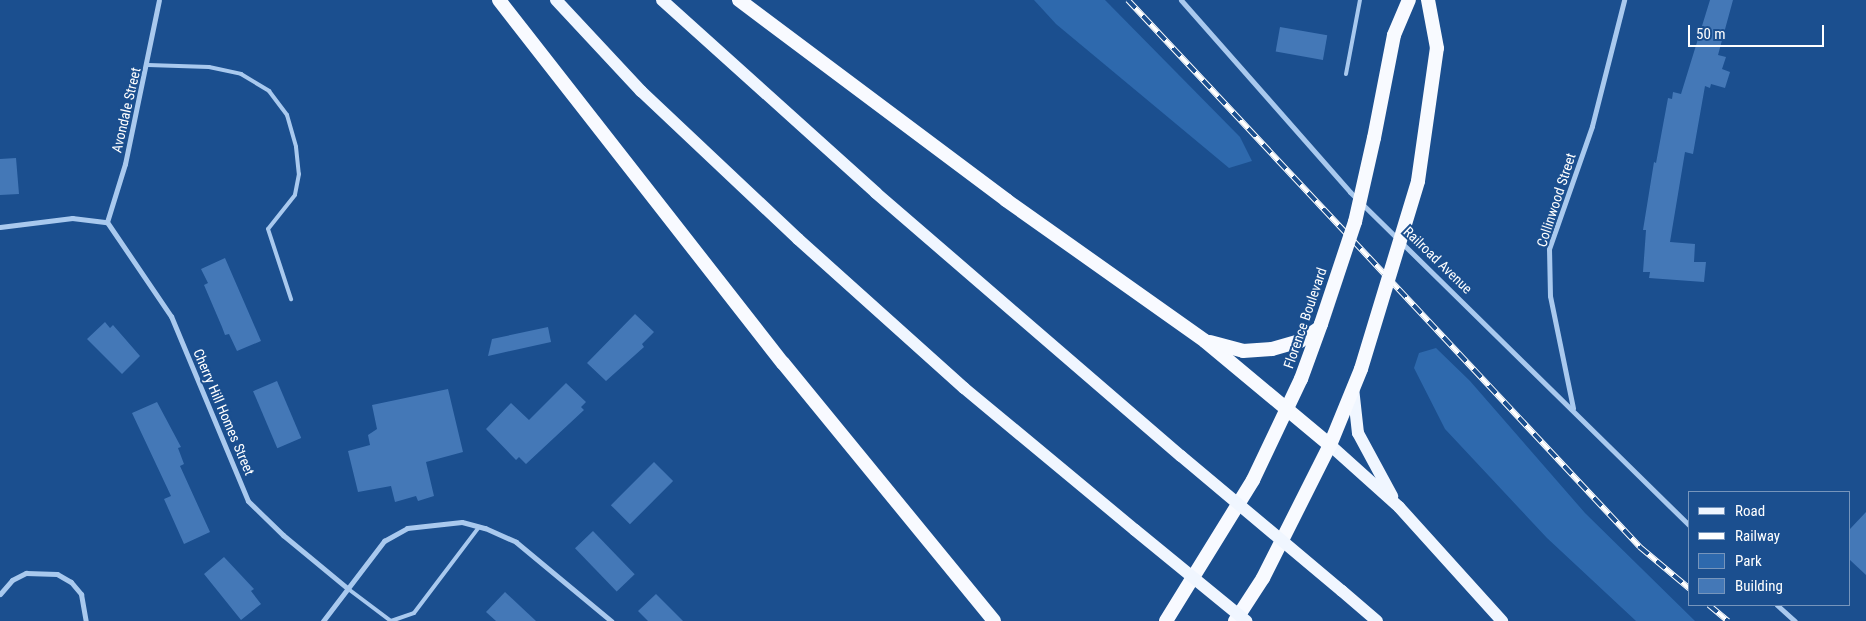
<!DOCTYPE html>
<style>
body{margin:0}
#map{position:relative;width:1866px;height:621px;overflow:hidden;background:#1b4f8f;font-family:"Roboto Condensed",sans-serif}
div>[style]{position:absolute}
.green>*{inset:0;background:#2e69ad}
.building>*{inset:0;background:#4478b7;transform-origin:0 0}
.service>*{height:4px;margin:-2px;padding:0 2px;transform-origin:2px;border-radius:2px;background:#a9c9ee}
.minor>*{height:5px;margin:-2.5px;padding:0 2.5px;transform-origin:2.5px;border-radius:2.5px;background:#a9c9ee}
.primary>*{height:12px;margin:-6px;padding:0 6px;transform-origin:6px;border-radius:6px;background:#f0f6ff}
.trunk>*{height:14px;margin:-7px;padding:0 7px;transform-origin:7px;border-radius:7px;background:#f8faff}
.rail>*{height:5.5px;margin-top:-2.75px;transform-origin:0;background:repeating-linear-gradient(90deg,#1b4f8f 0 11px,#fff 0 22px);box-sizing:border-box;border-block:1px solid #fff}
.primary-bridge>*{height:12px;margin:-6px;padding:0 6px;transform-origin:6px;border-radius:6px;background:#f0f6ff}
.trunk-bridge>*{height:14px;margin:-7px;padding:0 7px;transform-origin:7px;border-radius:7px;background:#f8faff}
span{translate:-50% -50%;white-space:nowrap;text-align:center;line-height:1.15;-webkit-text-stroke:4px #1b4f8f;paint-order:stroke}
.street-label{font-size:14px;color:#fff}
.legend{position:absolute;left:1688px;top:491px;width:162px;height:115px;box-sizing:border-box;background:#1b4f8f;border:1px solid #7695bc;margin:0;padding:6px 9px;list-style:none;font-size:15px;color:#fff}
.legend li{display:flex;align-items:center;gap:10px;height:25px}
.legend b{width:25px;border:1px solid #7695bc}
.scale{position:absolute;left:1688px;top:25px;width:136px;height:22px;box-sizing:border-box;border:2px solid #fff;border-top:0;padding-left:6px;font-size:15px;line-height:18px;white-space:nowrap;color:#fff;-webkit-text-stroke:4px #1b4f8f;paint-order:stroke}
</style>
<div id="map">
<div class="green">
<div style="clip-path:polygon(1034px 0,1105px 0,1240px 137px,1252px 161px,1229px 168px,1056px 24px)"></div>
<div style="clip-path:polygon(1436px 348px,1470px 381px,1585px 513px,1695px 621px,1636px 621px,1547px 538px,1445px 429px,1414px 368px,1419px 353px)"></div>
</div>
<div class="building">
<div style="clip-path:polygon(1710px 0,1733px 0,1718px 55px,1726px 57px,1722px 69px,1730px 72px,1725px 88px,1711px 84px,1710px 88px,1705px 86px,1693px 154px,1685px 152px,1670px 242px,1695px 244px,1694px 262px,1706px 262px,1704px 282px,1649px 278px,1650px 272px,1643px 272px,1646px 230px,1643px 230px,1654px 162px,1656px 163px,1668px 98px,1672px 99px,1673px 92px,1681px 94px)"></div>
<div style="left:1280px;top:27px;width:48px;height:25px;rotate:10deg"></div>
<div style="clip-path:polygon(16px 158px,19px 194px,0 195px,0 159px)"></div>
<div style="clip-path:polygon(225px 258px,261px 341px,237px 351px,229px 334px,225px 335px,222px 327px,204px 285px,208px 283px,201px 269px)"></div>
<div style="clip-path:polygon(635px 314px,654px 332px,642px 344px,644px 347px,606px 381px,587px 363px)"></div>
<div style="clip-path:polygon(105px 322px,110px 328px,113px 325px,140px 356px,122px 374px,87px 339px)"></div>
<div style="clip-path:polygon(548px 327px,551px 342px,488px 356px,492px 339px)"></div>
<div style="left:277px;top:381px;width:62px;height:26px;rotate:67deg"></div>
<div style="clip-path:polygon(566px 383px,586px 402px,581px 407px,584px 410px,526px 464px,519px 457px,516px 460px,486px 429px,511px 403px,529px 420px)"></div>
<div style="clip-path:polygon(448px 389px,463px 452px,426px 462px,434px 496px,418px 501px,416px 496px,395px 502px,391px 486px,358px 492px,348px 451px,370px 445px,368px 435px,377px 429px,372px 405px)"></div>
<div style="clip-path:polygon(157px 402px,181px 447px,178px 448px,184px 464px,180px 466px,210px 532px,184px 544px,164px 499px,171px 496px,132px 413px)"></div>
<div style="left:654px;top:462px;width:27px;height:61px;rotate:45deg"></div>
<div style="clip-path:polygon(1866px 512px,1866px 575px,1850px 560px,1850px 529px)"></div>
<div style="left:593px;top:531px;width:60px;height:25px;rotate:46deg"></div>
<div style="clip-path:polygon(224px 557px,254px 589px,251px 591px,261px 604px,241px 620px,204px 574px)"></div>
<div style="clip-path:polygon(505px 592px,536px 621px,496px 621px,486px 612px)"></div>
<div style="clip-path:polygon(656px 594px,683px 621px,648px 621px,638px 611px)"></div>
</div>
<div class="service">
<div style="left:148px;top:65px;width:61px;rotate:1.9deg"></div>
<div style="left:209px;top:67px;width:33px;rotate:12deg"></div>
<div style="left:241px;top:74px;width:33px;rotate:31deg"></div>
<div style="left:269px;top:91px;width:30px;rotate:53deg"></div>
<div style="left:287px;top:115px;width:33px;rotate:74deg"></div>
<div style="left:296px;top:147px;width:27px;rotate:84deg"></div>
<div style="left:299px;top:174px;width:21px;rotate:101deg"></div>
<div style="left:295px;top:195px;width:43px;rotate:128.5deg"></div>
<div style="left:268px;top:229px;width:74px;rotate:71.8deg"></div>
<div style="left:1346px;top:74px;width:75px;rotate:-79.3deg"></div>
<div style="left:347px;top:588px;width:55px;rotate:36.9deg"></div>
<div style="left:391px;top:621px;width:24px;rotate:-19deg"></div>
<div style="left:414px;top:613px;width:108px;rotate:-52.9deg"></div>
</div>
<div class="minor">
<div style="left:1181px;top:0;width:256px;rotate:48.6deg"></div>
<div style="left:1350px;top:192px;width:477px;rotate:44.5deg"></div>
<div style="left:107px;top:222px;width:114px;rotate:55.8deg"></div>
<div style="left:171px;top:316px;width:200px;rotate:67.4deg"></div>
<div style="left:248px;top:501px;width:49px;rotate:44.2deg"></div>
<div style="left:283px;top:535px;width:83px;rotate:39.6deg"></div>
<div style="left:107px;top:222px;width:61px;rotate:-72.8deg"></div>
<div style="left:125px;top:164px;width:167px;rotate:-78.3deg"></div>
<div style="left:0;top:227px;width:73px;rotate:-7.1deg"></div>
<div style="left:72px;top:218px;width:35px;rotate:7deg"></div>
<div style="left:1573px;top:408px;width:114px;rotate:-101.6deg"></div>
<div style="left:1550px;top:296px;width:47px;rotate:-91.2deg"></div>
<div style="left:1549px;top:249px;width:130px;rotate:-70.7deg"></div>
<div style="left:1592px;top:126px;width:130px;rotate:-75.7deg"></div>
<div style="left:0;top:594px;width:18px;rotate:-49deg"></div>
<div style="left:12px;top:580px;width:16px;rotate:-27deg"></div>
<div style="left:26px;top:573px;width:31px;rotate:2deg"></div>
<div style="left:57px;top:574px;width:16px;rotate:30deg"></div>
<div style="left:71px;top:582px;width:16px;rotate:50deg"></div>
<div style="left:81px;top:594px;width:27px;rotate:80deg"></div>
<div style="left:1777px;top:605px;width:24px;rotate:42deg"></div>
<div style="left:323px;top:621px;width:101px;rotate:-52.7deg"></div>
<div style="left:384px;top:541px;width:26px;rotate:-29deg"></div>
<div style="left:407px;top:528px;width:55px;rotate:-6.2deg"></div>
<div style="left:462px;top:522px;width:24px;rotate:15deg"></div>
<div style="left:485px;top:528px;width:34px;rotate:24deg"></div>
<div style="left:516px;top:542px;width:124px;rotate:39.7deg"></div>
</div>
<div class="primary">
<div style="left:556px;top:0;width:125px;rotate:47deg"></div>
<div style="left:641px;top:91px;width:216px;rotate:43.3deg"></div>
<div style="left:798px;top:239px;width:223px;rotate:41.9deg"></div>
<div style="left:964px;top:388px;width:222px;rotate:39.7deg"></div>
<div style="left:662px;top:0;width:288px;rotate:42deg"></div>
<div style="left:876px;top:193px;width:403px;rotate:40.8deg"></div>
<div style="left:1353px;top:388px;width:45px;rotate:83.7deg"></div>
<div style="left:1358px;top:433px;width:72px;rotate:61.6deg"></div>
<div style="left:1330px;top:445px;width:93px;rotate:41.9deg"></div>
<div style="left:1399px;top:507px;width:154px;rotate:47.9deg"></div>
<div style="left:1342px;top:591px;width:46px;rotate:40.6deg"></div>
</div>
<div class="trunk">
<div style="left:499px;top:0;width:461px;rotate:52deg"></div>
<div style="left:783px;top:363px;width:333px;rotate:50.7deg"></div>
<div style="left:739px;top:0;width:334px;rotate:36.8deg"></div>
<div style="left:1006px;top:200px;width:244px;rotate:35.3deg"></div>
<div style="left:1205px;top:341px;width:163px;rotate:39.8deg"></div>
<div style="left:1374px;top:138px;width:105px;rotate:-79deg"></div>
<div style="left:1394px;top:35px;width:38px;rotate:-67deg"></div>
<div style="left:1418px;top:181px;width:134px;rotate:-81.9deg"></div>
<div style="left:1437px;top:48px;width:49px;rotate:-100.6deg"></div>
<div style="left:1210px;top:342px;width:34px;rotate:15deg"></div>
<div style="left:1243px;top:351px;width:29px;rotate:-4deg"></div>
<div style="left:1272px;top:349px;width:29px;rotate:-16deg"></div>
<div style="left:1300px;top:341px;width:22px;rotate:-34deg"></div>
<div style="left:1166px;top:621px;width:166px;rotate:-58.3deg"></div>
<div style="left:1253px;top:480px;width:112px;rotate:-64.6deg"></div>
<div style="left:1301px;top:379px;width:59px;rotate:-70deg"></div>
<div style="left:1235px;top:621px;width:51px;rotate:-56.9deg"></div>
<div style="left:1263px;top:578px;width:149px;rotate:-63.3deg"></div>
<div style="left:1330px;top:445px;width:82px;rotate:-67.8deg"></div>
</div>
<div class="rail">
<div style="left:1128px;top:0;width:749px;rotate:46.89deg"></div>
<div style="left:1640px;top:547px;width:65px;rotate:40deg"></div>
<div style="left:1709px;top:605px;width:25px;rotate:40deg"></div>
</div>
<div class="primary-bridge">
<div style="left:1181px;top:456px;width:210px;rotate:40deg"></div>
<div style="left:1135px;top:530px;width:144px;rotate:39.3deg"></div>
</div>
<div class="trunk-bridge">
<div style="left:1321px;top:324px;width:108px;rotate:-71.6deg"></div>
<div style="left:1355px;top:222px;width:86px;rotate:-77.3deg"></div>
<div style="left:1361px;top:369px;width:196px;rotate:-73.1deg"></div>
</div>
<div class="street-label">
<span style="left:126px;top:110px;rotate:-77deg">Avondale Street</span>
<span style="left:1556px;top:200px;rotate:-72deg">Collinwood Street</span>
<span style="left:1438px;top:260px;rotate:44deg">Railroad Avenue</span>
<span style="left:1305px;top:318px;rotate:-71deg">Florence Boulevard</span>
<span style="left:224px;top:412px;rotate:67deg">Cherry Hill Homes Street</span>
</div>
<ul class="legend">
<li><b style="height:6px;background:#f0f6ff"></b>Road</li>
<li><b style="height:6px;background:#fff"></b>Railway</li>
<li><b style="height:14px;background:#2e69ad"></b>Park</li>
<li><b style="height:14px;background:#4478b7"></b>Building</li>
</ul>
<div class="scale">50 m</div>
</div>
